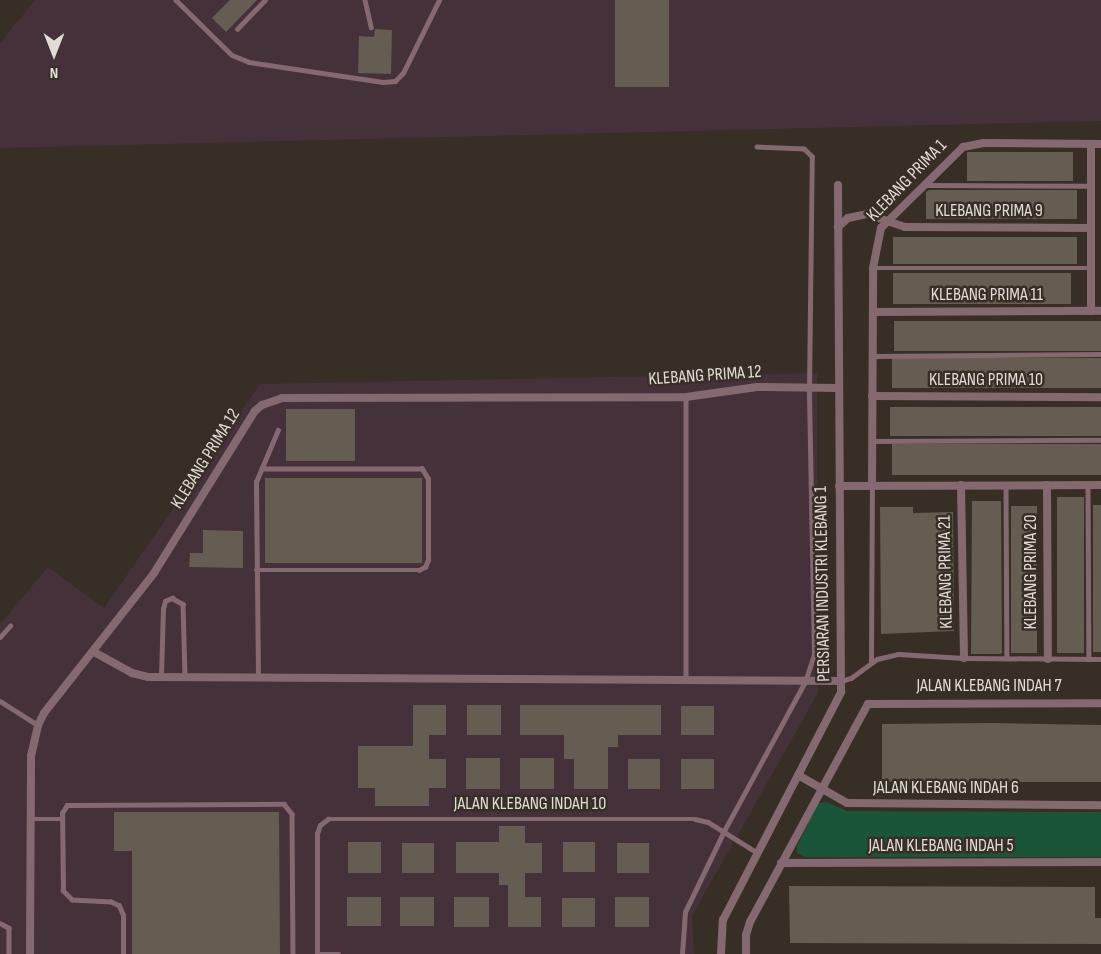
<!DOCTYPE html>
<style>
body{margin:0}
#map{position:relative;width:1101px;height:954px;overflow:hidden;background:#372e26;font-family:"Sofia Sans Condensed",sans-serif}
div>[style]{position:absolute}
.industrial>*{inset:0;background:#44313a}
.green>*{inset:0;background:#1b5539}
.building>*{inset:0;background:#655c52;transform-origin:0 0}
.service>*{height:4.5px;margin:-2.25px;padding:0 2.25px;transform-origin:2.25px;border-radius:2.25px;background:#856970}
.minor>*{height:8px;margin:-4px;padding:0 4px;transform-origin:4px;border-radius:4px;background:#856970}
span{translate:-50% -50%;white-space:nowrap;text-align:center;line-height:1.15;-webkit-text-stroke:5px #372e26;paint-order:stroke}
.street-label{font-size:18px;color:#e2dcd7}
.north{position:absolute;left:24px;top:24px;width:60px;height:60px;-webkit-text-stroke:4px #372e26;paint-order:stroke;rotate:180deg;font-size:16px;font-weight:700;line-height:24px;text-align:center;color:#e2dcd7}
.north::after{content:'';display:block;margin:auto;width:21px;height:27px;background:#e2dcd7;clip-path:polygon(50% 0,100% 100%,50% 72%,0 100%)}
</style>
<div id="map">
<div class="industrial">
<div style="clip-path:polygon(35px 0,1101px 0,1101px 121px,0 148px,0 43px)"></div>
<div style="clip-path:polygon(817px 373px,818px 693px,692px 916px,694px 954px,0 954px,0 624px,48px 567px,104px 608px,260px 384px)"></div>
</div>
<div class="green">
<div style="clip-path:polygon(826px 802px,847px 811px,1101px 812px,1101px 857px,805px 857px,797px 853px,797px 846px,818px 803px)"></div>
</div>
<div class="building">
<div style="clip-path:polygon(230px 0,257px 0,226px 32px,212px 18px)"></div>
<div style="left:615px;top:0;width:54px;height:87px"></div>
<div style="clip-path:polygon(375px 29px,392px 30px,391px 74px,358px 73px,359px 36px,374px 37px)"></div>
<div style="left:1073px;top:152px;width:29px;height:106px;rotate:90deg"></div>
<div style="clip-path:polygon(929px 190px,1077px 190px,1077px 219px,926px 219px,926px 192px)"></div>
<div style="left:1077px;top:237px;width:27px;height:184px;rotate:90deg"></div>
<div style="left:893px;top:273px;width:178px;height:31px"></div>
<div style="left:894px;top:321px;width:207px;height:30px"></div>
<div style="left:1101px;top:358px;width:30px;height:209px;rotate:90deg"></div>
<div style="left:1101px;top:407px;width:29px;height:211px;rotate:90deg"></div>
<div style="left:286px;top:409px;width:69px;height:52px"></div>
<div style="left:1101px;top:444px;width:31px;height:209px;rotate:90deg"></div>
<div style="left:265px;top:478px;width:157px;height:85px"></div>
<div style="left:1057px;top:497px;width:27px;height:156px"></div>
<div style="clip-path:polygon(972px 501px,1001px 501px,1002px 653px,1000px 654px,971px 654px)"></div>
<div style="left:1093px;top:505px;width:8px;height:147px"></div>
<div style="left:1011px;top:506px;width:26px;height:147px"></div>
<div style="clip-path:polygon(880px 507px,913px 507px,913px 513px,953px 512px,954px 631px,881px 634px)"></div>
<div style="clip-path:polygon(203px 530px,243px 531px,243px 568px,189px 567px,190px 553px,203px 553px)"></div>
<div style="clip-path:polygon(413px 705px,446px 705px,446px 735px,429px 735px,429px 759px,446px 759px,446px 788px,429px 788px,429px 806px,375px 806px,375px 788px,358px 788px,358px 746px,413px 746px)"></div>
<div style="left:467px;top:705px;width:34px;height:30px"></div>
<div style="clip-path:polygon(520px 705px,661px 705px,661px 735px,618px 735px,618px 747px,608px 747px,608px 789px,574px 789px,574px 759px,564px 759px,564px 735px,520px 735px)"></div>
<div style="left:681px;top:706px;width:33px;height:29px"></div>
<div style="clip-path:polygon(992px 723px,1101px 725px,1101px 782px,882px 782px,882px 724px)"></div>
<div style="left:466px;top:758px;width:34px;height:31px"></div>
<div style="left:520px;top:758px;width:34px;height:31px"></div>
<div style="left:628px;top:759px;width:32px;height:30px"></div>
<div style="left:681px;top:759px;width:33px;height:30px"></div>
<div style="clip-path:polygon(114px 812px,279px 812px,280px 954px,132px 954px,132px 851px,114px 851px)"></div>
<div style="clip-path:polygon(499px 826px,525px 826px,525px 843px,542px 843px,542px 873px,525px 873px,525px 897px,541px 897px,541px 927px,508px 927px,508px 885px,499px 885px,499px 873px,456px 873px,456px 842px,499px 842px)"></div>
<div style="left:348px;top:842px;width:33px;height:31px"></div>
<div style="left:563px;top:842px;width:32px;height:30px"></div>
<div style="left:402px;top:843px;width:32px;height:30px"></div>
<div style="left:617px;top:843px;width:32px;height:30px"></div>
<div style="clip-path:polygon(789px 886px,1095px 887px,1095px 918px,1101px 918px,1101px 944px,790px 943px)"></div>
<div style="left:347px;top:897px;width:34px;height:29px"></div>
<div style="left:400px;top:897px;width:34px;height:29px"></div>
<div style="left:454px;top:897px;width:35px;height:30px"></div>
<div style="left:615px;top:897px;width:34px;height:30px"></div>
<div style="left:562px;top:898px;width:33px;height:29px"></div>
</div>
<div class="service">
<div style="left:176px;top:0;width:78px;rotate:44.5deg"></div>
<div style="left:232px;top:55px;width:18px;rotate:22deg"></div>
<div style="left:249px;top:62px;width:135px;rotate:8.5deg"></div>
<div style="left:383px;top:82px;width:12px;rotate:-5deg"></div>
<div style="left:395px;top:81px;width:11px;rotate:-45deg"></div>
<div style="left:403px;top:73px;width:81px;rotate:-63.7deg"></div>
<div style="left:365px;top:0;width:28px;rotate:77deg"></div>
<div style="left:237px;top:29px;width:40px;rotate:-46deg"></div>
<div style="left:926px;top:185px;width:165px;rotate:0.3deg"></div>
<div style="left:873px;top:268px;width:218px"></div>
<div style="left:873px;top:356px;width:228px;rotate:-0.5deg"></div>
<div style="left:686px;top:397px;width:283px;rotate:90deg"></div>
<div style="left:873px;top:441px;width:228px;rotate:-0.3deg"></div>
<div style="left:1088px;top:485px;width:174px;rotate:89.7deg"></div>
<div style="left:1006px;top:486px;width:172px;rotate:89.7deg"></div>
<div style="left:256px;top:570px;width:163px"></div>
<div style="left:419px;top:570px;width:7px;rotate:-27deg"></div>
<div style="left:425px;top:567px;width:8px;rotate:-67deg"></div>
<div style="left:428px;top:560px;width:81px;rotate:-90deg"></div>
<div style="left:428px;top:479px;width:12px;rotate:-121deg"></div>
<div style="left:422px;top:469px;width:160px;rotate:180deg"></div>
<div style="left:0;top:637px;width:15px;rotate:-48deg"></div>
<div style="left:871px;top:663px;width:177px;rotate:-89.7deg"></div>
<div style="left:161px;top:676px;width:67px;rotate:-88.3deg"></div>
<div style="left:163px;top:609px;width:8px;rotate:-76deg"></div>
<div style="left:165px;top:601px;width:8px;rotate:-23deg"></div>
<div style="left:172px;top:598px;width:13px;rotate:29deg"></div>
<div style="left:183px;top:604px;width:73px;rotate:88.4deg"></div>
<div style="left:258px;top:676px;width:194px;rotate:-90.6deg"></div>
<div style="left:256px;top:482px;width:56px;rotate:-67.1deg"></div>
<div style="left:841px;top:681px;width:10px;rotate:-17deg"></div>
<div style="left:851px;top:678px;width:32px;rotate:-36deg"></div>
<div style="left:877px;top:659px;width:22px;rotate:-13deg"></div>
<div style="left:898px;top:654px;width:66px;rotate:3.5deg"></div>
<div style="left:964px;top:658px;width:137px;rotate:0.4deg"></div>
<div style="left:0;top:701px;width:45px;rotate:32.3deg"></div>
<div style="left:31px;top:819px;width:31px"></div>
<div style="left:0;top:923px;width:10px;rotate:29deg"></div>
<div style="left:9px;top:928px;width:26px;rotate:90deg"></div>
<div style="left:123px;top:954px;width:39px;rotate:-90deg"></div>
<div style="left:123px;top:915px;width:10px;rotate:-114deg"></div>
<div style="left:119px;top:906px;width:9px;rotate:-153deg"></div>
<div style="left:111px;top:902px;width:39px;rotate:-177deg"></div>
<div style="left:72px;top:900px;width:13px;rotate:-135deg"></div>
<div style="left:63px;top:891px;width:78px;rotate:-90.7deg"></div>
<div style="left:62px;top:813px;width:9px;rotate:-58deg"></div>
<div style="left:67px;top:805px;width:217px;rotate:-0.3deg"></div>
<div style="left:284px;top:804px;width:13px;rotate:51deg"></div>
<div style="left:292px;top:814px;width:140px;rotate:89.6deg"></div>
<div style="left:317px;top:954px;width:120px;rotate:-90deg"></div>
<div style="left:317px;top:834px;width:9px;rotate:-72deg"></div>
<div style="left:320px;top:825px;width:10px;rotate:-37deg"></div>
<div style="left:328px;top:819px;width:367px"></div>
<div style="left:695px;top:819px;width:13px;rotate:13deg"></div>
<div style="left:708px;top:822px;width:59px;rotate:31.8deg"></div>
<div style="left:317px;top:954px;width:22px"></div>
<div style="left:682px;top:954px;width:42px;rotate:-85.9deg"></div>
<div style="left:685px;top:912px;width:90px;rotate:-64.3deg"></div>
<div style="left:724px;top:831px;width:170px;rotate:-61.5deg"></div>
<div style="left:805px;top:682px;width:28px;rotate:-72deg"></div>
<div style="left:814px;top:655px;width:267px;rotate:-91.1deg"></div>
<div style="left:809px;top:388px;width:231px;rotate:-89.3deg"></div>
<div style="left:812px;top:157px;width:11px;rotate:-135deg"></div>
<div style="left:804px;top:149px;width:47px;rotate:-177.6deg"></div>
</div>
<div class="minor">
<div style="left:838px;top:227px;width:13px;rotate:-42deg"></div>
<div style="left:848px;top:218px;width:19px;rotate:-12deg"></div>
<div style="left:867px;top:214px;width:40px;rotate:18.9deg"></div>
<div style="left:905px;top:227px;width:186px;rotate:0.3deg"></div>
<div style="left:1091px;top:311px;width:167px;rotate:-90deg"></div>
<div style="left:873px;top:312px;width:228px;rotate:-0.3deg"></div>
<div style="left:872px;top:396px;width:229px;rotate:0.3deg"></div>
<div style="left:872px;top:485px;width:217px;rotate:-89.7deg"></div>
<div style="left:873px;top:268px;width:41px;rotate:-78.7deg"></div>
<div style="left:881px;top:228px;width:115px;rotate:-44.6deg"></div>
<div style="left:963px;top:147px;width:21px;rotate:-11deg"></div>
<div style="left:984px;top:143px;width:117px;rotate:0.5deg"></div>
<div style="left:961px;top:485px;width:173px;rotate:89deg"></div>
<div style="left:1047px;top:485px;width:174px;rotate:89.7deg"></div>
<div style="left:839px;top:486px;width:262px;rotate:-0.2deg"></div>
<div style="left:94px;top:652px;width:43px;rotate:28.9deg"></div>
<div style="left:132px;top:673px;width:16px;rotate:14deg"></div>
<div style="left:148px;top:677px;width:693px;rotate:0.33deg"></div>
<div style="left:798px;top:775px;width:56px;rotate:29.7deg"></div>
<div style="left:847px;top:803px;width:254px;rotate:0.5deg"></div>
<div style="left:781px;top:863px;width:320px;rotate:-0.2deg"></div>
<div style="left:30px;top:954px;width:198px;rotate:-89.7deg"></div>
<div style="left:31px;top:756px;width:32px;rotate:-77deg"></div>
<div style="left:38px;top:725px;width:13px;rotate:-63deg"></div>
<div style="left:44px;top:713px;width:178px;rotate:-51.8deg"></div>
<div style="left:154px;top:573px;width:191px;rotate:-58.1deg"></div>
<div style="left:255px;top:411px;width:9px;rotate:-41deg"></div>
<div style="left:262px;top:405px;width:21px;rotate:-19deg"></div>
<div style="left:282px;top:398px;width:404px;rotate:-0.1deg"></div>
<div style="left:686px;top:397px;width:72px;rotate:-8deg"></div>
<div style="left:757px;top:387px;width:81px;rotate:0.7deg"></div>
<div style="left:721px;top:954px;width:34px;rotate:-87deg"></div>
<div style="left:723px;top:920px;width:257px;rotate:-62.6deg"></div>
<div style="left:841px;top:692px;width:507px;rotate:-90.34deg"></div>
<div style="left:746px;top:954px;width:19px;rotate:-90deg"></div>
<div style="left:746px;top:935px;width:14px;rotate:-73deg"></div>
<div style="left:750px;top:922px;width:248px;rotate:-61.6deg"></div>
<div style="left:868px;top:704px;width:233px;rotate:-0.2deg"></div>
</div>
<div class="street-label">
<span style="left:907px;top:181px;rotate:-46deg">KLEBANG PRIMA 1</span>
<span style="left:989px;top:211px">KLEBANG PRIMA 9</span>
<span style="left:987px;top:295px">KLEBANG PRIMA 11</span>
<span style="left:705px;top:376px;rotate:-4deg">KLEBANG PRIMA 12</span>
<span style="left:986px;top:380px">KLEBANG PRIMA 10</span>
<span style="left:206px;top:459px;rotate:-58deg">KLEBANG PRIMA 12</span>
<span style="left:946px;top:572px;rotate:-91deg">KLEBANG PRIMA 21</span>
<span style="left:1031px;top:572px;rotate:-90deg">KLEBANG PRIMA 20</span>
<span style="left:823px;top:584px;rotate:-91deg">PERSIARAN INDUSTRI KLEBANG 1</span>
<span style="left:989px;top:686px">JALAN KLEBANG INDAH 7</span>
<span style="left:946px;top:788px">JALAN KLEBANG INDAH 6</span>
<span style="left:530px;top:804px">JALAN KLEBANG INDAH 10</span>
<span style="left:941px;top:846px">JALAN KLEBANG INDAH 5</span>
</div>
<div class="north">N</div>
</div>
